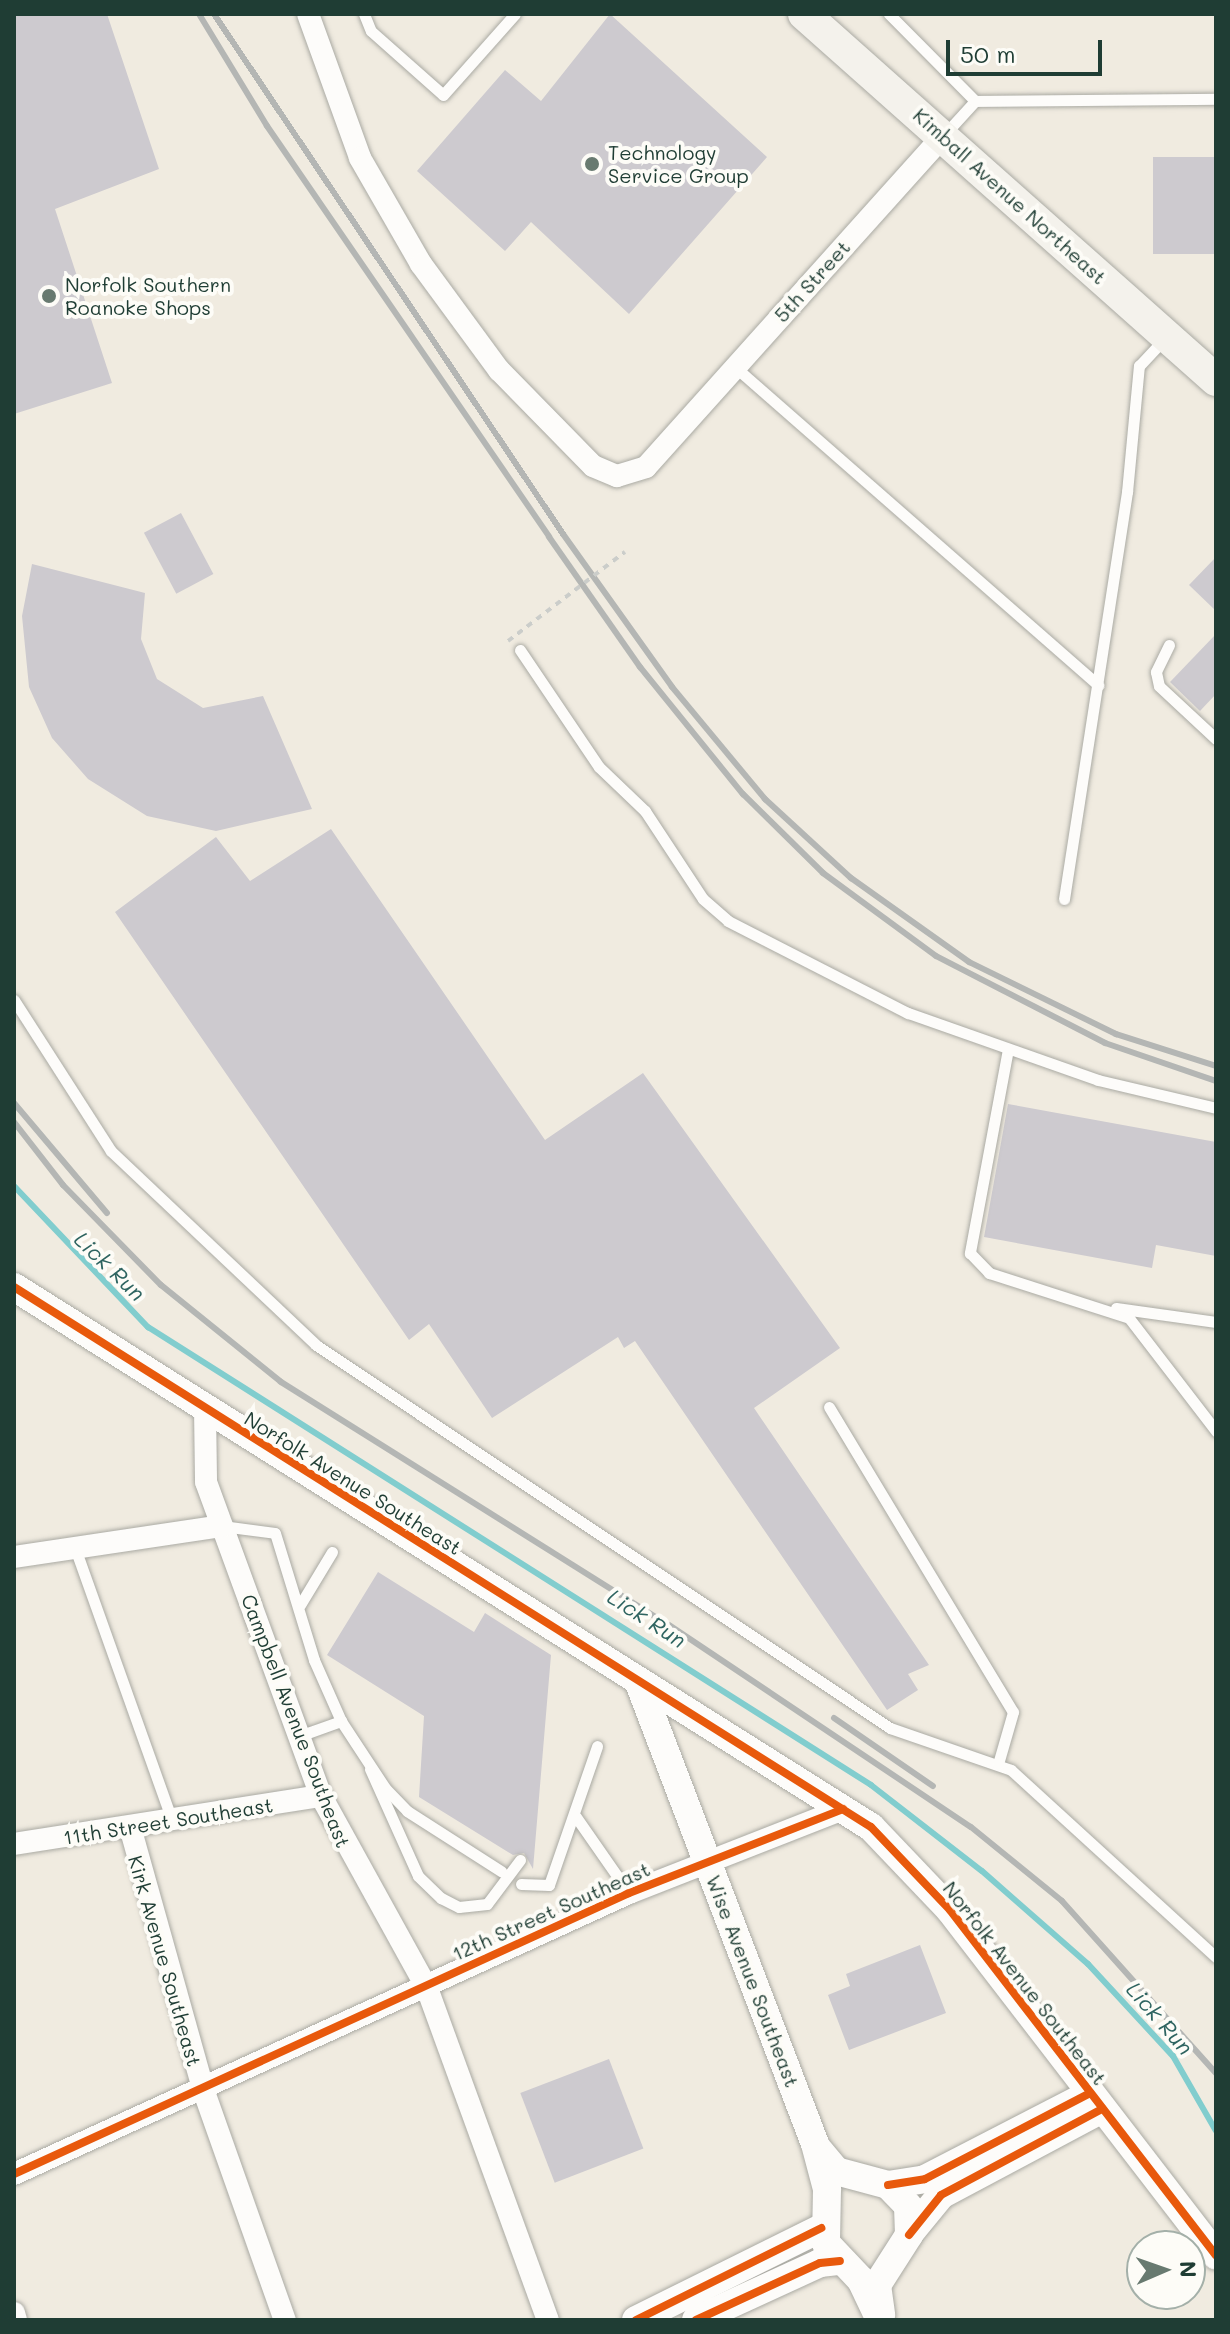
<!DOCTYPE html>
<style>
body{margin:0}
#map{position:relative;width:1230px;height:2334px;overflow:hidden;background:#f0ebe0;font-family:Mali,sans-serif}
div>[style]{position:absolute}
.stream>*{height:6px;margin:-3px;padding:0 3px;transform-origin:3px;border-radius:3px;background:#81cdce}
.building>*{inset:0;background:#cdcacf;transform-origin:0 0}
.roads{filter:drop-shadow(0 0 2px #aaaaa3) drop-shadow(0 0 2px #aaaaa3)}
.service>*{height:11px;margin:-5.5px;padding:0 5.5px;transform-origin:5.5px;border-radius:5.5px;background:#fdfcfa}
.minor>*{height:22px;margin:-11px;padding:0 11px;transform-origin:11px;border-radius:11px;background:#fdfcfa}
.tertiary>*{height:28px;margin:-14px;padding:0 14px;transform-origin:14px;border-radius:14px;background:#fdfcfa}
.secondary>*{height:32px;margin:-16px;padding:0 16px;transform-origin:16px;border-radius:16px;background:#f4f2ec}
.rail>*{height:6px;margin:-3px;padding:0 3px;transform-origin:3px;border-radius:3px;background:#b4b6b4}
.path-bridge>*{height:4px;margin-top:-2px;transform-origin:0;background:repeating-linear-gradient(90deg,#cbcdca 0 6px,transparent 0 12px)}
.cycleway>*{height:8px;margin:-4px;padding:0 4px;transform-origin:4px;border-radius:4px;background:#e8590c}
.dots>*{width:22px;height:22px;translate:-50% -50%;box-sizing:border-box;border:4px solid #fdfcf7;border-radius:50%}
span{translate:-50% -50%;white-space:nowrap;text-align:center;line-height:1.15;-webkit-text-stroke:8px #fdfcf7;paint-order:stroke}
.poi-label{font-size:20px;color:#1f3d34}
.left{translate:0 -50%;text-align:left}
.street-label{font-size:20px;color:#1f3d34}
.water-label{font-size:22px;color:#2e6460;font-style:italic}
.frame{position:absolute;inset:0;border:16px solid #1f3d34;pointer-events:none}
.north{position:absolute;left:1126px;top:2230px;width:80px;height:80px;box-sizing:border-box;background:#fdfcf7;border:2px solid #a4b0a9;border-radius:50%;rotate:88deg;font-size:22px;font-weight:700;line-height:32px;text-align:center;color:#1f3d34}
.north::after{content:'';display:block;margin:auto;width:28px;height:36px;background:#687a70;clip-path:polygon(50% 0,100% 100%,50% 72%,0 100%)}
.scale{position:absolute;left:946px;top:40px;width:156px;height:36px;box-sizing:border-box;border:4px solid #1f3d34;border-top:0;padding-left:10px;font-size:24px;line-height:28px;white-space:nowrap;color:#1f3d34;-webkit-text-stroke:6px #fdfcf7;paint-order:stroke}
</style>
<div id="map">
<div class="stream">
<div style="left:14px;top:1186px;width:195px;rotate:46.5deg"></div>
<div style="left:148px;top:1327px;width:856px;rotate:32.35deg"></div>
<div style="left:871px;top:1785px;width:140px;rotate:37.8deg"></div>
<div style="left:982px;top:1871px;width:141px;rotate:41.3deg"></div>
<div style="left:1088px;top:1964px;width:125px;rotate:47.3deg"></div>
<div style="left:1173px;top:2056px;width:86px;rotate:60.2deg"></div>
</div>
<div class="building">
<div style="clip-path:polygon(14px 14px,107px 14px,159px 169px,55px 209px,112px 383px,14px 414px)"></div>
<div style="clip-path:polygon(610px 14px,767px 157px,629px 314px,531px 222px,505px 251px,417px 171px,505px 70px,541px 101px)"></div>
<div style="left:1216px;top:157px;width:97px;height:63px;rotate:90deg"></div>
<div style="left:181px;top:513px;width:69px;height:42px;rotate:62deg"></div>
<div style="clip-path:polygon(1216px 557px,1216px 611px,1189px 585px)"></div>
<div style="clip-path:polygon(32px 564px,145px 593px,141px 639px,157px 679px,203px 708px,263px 696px,312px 809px,216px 831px,147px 816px,88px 779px,52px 738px,29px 687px,22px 616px)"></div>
<div style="clip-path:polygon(1216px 634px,1216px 694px,1200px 711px,1170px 682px)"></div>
<div style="clip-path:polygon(331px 829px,545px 1140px,643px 1073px,840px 1348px,754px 1408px,929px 1665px,908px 1674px,918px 1690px,887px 1710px,635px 1341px,624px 1348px,618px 1337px,492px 1418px,429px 1324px,409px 1340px,115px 912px,216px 837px,250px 881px)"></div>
<div style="clip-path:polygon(1008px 1104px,1216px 1142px,1216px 1256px,1156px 1245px,1152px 1268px,984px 1237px)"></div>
<div style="clip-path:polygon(378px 1572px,474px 1632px,485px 1613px,551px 1655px,533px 1869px,524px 1853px,513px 1855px,419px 1797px,424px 1716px,327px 1655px)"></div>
<div style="clip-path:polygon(920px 1945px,946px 2013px,849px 2050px,828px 1995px,850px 1986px,846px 1974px)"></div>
<div style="left:609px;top:2059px;width:96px;height:95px;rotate:69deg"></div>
</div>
<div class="roads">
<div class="service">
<div style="left:364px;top:14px;width:18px;rotate:68deg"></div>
<div style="left:371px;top:31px;width:96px;rotate:41.6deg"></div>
<div style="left:443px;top:95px;width:108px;rotate:-48.4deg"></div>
<div style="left:889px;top:14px;width:122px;rotate:45.3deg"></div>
<div style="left:944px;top:135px;width:46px;rotate:-47.6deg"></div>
<div style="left:975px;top:101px;width:241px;rotate:-0.5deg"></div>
<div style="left:735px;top:367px;width:483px;rotate:41.2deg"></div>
<div style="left:1169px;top:645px;width:30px;rotate:116deg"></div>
<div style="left:1156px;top:672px;width:14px;rotate:78deg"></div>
<div style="left:1159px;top:686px;width:78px;rotate:42.9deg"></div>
<div style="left:520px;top:650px;width:141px;rotate:56deg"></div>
<div style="left:599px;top:767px;width:64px;rotate:43.7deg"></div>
<div style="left:645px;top:811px;width:105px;rotate:56.6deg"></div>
<div style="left:703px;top:899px;width:33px;rotate:41deg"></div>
<div style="left:728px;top:921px;width:202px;rotate:27.1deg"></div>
<div style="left:908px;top:1013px;width:201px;rotate:19.4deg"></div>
<div style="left:1098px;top:1080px;width:121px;rotate:13.3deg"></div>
<div style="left:1064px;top:899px;width:412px;rotate:-81.2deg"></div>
<div style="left:1127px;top:492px;width:127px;rotate:-84.6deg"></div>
<div style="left:1139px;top:366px;width:37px;rotate:-47deg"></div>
<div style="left:14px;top:1000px;width:179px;rotate:57.3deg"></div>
<div style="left:111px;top:1151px;width:282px;rotate:43.4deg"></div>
<div style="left:316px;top:1345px;width:690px;rotate:33.71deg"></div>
<div style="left:890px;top:1728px;width:128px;rotate:19.1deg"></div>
<div style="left:1011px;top:1770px;width:277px;rotate:42.4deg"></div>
<div style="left:1008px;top:1049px;width:208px;rotate:100.6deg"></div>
<div style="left:970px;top:1253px;width:28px;rotate:46deg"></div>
<div style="left:989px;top:1273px;width:147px;rotate:17.8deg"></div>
<div style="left:1129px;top:1318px;width:143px;rotate:52.4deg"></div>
<div style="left:1116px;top:1308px;width:101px;rotate:8deg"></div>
<div style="left:829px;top:1407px;width:356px;rotate:58.9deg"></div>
<div style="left:1013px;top:1712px;width:54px;rotate:106.1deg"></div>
<div style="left:222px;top:1526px;width:53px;rotate:7.5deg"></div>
<div style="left:275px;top:1533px;width:133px;rotate:72.9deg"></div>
<div style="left:314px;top:1660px;width:67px;rotate:66.1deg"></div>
<div style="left:341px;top:1721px;width:80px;rotate:56.7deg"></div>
<div style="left:385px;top:1788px;width:32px;rotate:46deg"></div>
<div style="left:407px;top:1811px;width:112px;rotate:32.6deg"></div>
<div style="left:75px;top:1548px;width:289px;rotate:70.4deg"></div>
<div style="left:300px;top:1605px;width:62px;rotate:-58.9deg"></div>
<div style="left:299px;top:1736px;width:45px;rotate:-19.7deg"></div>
<div style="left:370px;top:1769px;width:117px;rotate:65.8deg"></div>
<div style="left:418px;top:1876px;width:32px;rotate:44deg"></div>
<div style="left:441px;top:1898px;width:20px;rotate:27deg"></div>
<div style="left:459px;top:1907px;width:28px;rotate:-6deg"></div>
<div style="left:487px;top:1904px;width:55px;rotate:-53.1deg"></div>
<div style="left:576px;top:1817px;width:93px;rotate:55.1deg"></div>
<div style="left:521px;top:1884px;width:28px;rotate:2deg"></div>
<div style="left:549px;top:1885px;width:147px;rotate:-70.9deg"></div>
</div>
<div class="minor">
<div style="left:308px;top:14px;width:153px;rotate:70.1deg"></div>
<div style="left:360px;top:158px;width:122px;rotate:60.1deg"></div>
<div style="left:421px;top:264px;width:132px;rotate:53.7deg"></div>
<div style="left:499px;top:370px;width:134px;rotate:45.6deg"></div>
<div style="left:593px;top:466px;width:26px;rotate:23deg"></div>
<div style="left:617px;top:476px;width:30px;rotate:-17deg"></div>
<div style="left:646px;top:467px;width:445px;rotate:-48.1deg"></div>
<div style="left:205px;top:1408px;width:74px;rotate:89.2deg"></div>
<div style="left:206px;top:1482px;width:334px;rotate:69.9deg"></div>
<div style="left:321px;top:1796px;width:219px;rotate:61.1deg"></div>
<div style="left:427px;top:1988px;width:353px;rotate:70deg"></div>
<div style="left:14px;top:1557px;width:210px;rotate:-8.5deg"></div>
<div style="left:130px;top:1827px;width:272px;rotate:74.4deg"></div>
<div style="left:203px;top:2089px;width:245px;rotate:70.5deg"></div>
<div style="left:14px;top:1844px;width:311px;rotate:-8.9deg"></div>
<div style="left:14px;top:2174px;width:676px;rotate:-24.56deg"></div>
<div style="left:629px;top:1893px;width:230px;rotate:-21.4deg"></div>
<div style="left:14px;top:2313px;width:7px;rotate:74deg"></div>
</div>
<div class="tertiary">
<div style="left:14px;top:1287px;width:1013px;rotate:32.22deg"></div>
<div style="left:871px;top:1827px;width:115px;rotate:46.4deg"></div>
<div style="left:950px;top:1910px;width:436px;rotate:52.4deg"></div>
<div style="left:639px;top:1683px;width:493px;rotate:69.1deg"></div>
<div style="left:815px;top:2144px;width:47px;rotate:75.1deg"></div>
<div style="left:827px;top:2189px;width:54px;rotate:91.1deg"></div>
<div style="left:826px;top:2243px;width:51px;rotate:46.6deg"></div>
<div style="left:861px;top:2280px;width:44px;rotate:64.6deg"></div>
<div style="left:817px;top:2148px;width:30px;rotate:50deg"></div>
<div style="left:836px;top:2171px;width:54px;rotate:15.1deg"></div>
<div style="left:888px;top:2185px;width:29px;rotate:46deg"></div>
<div style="left:908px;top:2206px;width:29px;rotate:88deg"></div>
<div style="left:909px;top:2235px;width:59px;rotate:122.6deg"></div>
<div style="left:877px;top:2285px;width:30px;rotate:82deg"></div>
<div style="left:888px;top:2185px;width:37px;rotate:-9deg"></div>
<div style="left:925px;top:2179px;width:186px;rotate:-27.3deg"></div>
<div style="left:909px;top:2234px;width:50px;rotate:-50.6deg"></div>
<div style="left:941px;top:2195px;width:183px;rotate:-28.1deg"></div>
<div style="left:636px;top:2320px;width:207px;rotate:-26.4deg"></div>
<div style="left:696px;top:2320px;width:136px;rotate:-24.7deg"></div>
<div style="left:820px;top:2263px;width:20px;rotate:-6deg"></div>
</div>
<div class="secondary">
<div style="left:804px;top:14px;width:551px;rotate:41.62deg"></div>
</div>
</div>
<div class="rail">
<div style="left:199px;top:14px;width:131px;rotate:58.7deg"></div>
<div style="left:267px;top:126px;width:498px;rotate:55.5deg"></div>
<div style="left:549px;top:537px;width:159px;rotate:55deg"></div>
<div style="left:640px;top:667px;width:164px;rotate:51deg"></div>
<div style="left:743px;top:794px;width:112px;rotate:44.6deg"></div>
<div style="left:823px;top:873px;width:140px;rotate:36.3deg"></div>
<div style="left:936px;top:956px;width:190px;rotate:27.2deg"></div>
<div style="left:1105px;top:1043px;width:117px;rotate:18.9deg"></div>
<div style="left:214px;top:14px;width:626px;rotate:56.13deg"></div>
<div style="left:563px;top:534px;width:188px;rotate:54.5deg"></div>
<div style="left:672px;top:687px;width:146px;rotate:50.3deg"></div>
<div style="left:765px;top:799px;width:117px;rotate:42.6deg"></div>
<div style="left:851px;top:878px;width:145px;rotate:35.4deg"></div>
<div style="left:969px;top:962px;width:164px;rotate:26.1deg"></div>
<div style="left:1116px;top:1034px;width:105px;rotate:17.7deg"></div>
<div style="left:14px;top:1103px;width:144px;rotate:49.8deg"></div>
<div style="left:14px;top:1122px;width:80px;rotate:52.1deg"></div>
<div style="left:63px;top:1185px;width:140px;rotate:45.6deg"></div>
<div style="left:161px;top:1285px;width:154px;rotate:38.9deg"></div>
<div style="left:281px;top:1382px;width:458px;rotate:32.1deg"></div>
<div style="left:669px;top:1625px;width:363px;rotate:33.8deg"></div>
<div style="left:971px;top:1827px;width:117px;rotate:39.1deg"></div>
<div style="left:1062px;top:1901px;width:231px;rotate:48.2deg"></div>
<div style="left:834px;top:1718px;width:120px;rotate:34.5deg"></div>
</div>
<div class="path-bridge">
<div style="left:508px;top:641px;width:147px;rotate:-37.3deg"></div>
</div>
<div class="cycleway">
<div style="left:14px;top:1287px;width:1013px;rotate:32.22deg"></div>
<div style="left:871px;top:1827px;width:115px;rotate:46.4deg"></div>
<div style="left:950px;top:1910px;width:436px;rotate:52.4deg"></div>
<div style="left:14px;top:2174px;width:676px;rotate:-24.56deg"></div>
<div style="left:629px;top:1893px;width:230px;rotate:-21.4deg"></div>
<div style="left:888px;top:2185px;width:37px;rotate:-9deg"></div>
<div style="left:925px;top:2179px;width:186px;rotate:-27.5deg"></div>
<div style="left:909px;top:2235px;width:51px;rotate:-51.3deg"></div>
<div style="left:941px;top:2195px;width:183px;rotate:-28.1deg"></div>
<div style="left:636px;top:2320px;width:207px;rotate:-26.4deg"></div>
<div style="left:696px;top:2320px;width:136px;rotate:-24.7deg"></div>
<div style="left:820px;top:2263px;width:20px;rotate:-6deg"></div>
</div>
<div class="dots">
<div style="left:592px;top:164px;background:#687a70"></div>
<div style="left:49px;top:296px;background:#687a70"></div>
</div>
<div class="poi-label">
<span class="left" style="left:608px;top:164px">Technology<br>Service Group</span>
<span class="left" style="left:65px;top:296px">Norfolk Southern<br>Roanoke Shops</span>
</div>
<div class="street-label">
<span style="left:1010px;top:196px;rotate:42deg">Kimball Avenue Northeast</span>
<span style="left:812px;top:281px;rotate:-48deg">5th Street</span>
<span style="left:353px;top:1483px;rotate:32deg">Norfolk Avenue Southeast</span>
<span style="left:296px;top:1721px;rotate:69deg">Campbell Avenue Southeast</span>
<span style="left:168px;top:1821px;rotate:-9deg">11th Street Southeast</span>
<span style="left:551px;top:1911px;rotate:-24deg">12th Street Southeast</span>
<span style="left:165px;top:1961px;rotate:74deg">Kirk Avenue Southeast</span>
<span style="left:753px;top:1981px;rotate:69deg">Wise Avenue Southeast</span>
<span style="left:1025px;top:1983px;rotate:52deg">Norfolk Avenue Southeast</span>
</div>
<div class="water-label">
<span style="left:110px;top:1266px;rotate:44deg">Lick Run</span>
<span style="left:647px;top:1618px;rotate:33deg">Lick Run</span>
<span style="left:1160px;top:2018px;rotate:49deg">Lick Run</span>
</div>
<div class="frame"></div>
<div class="north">N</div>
<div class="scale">50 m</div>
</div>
